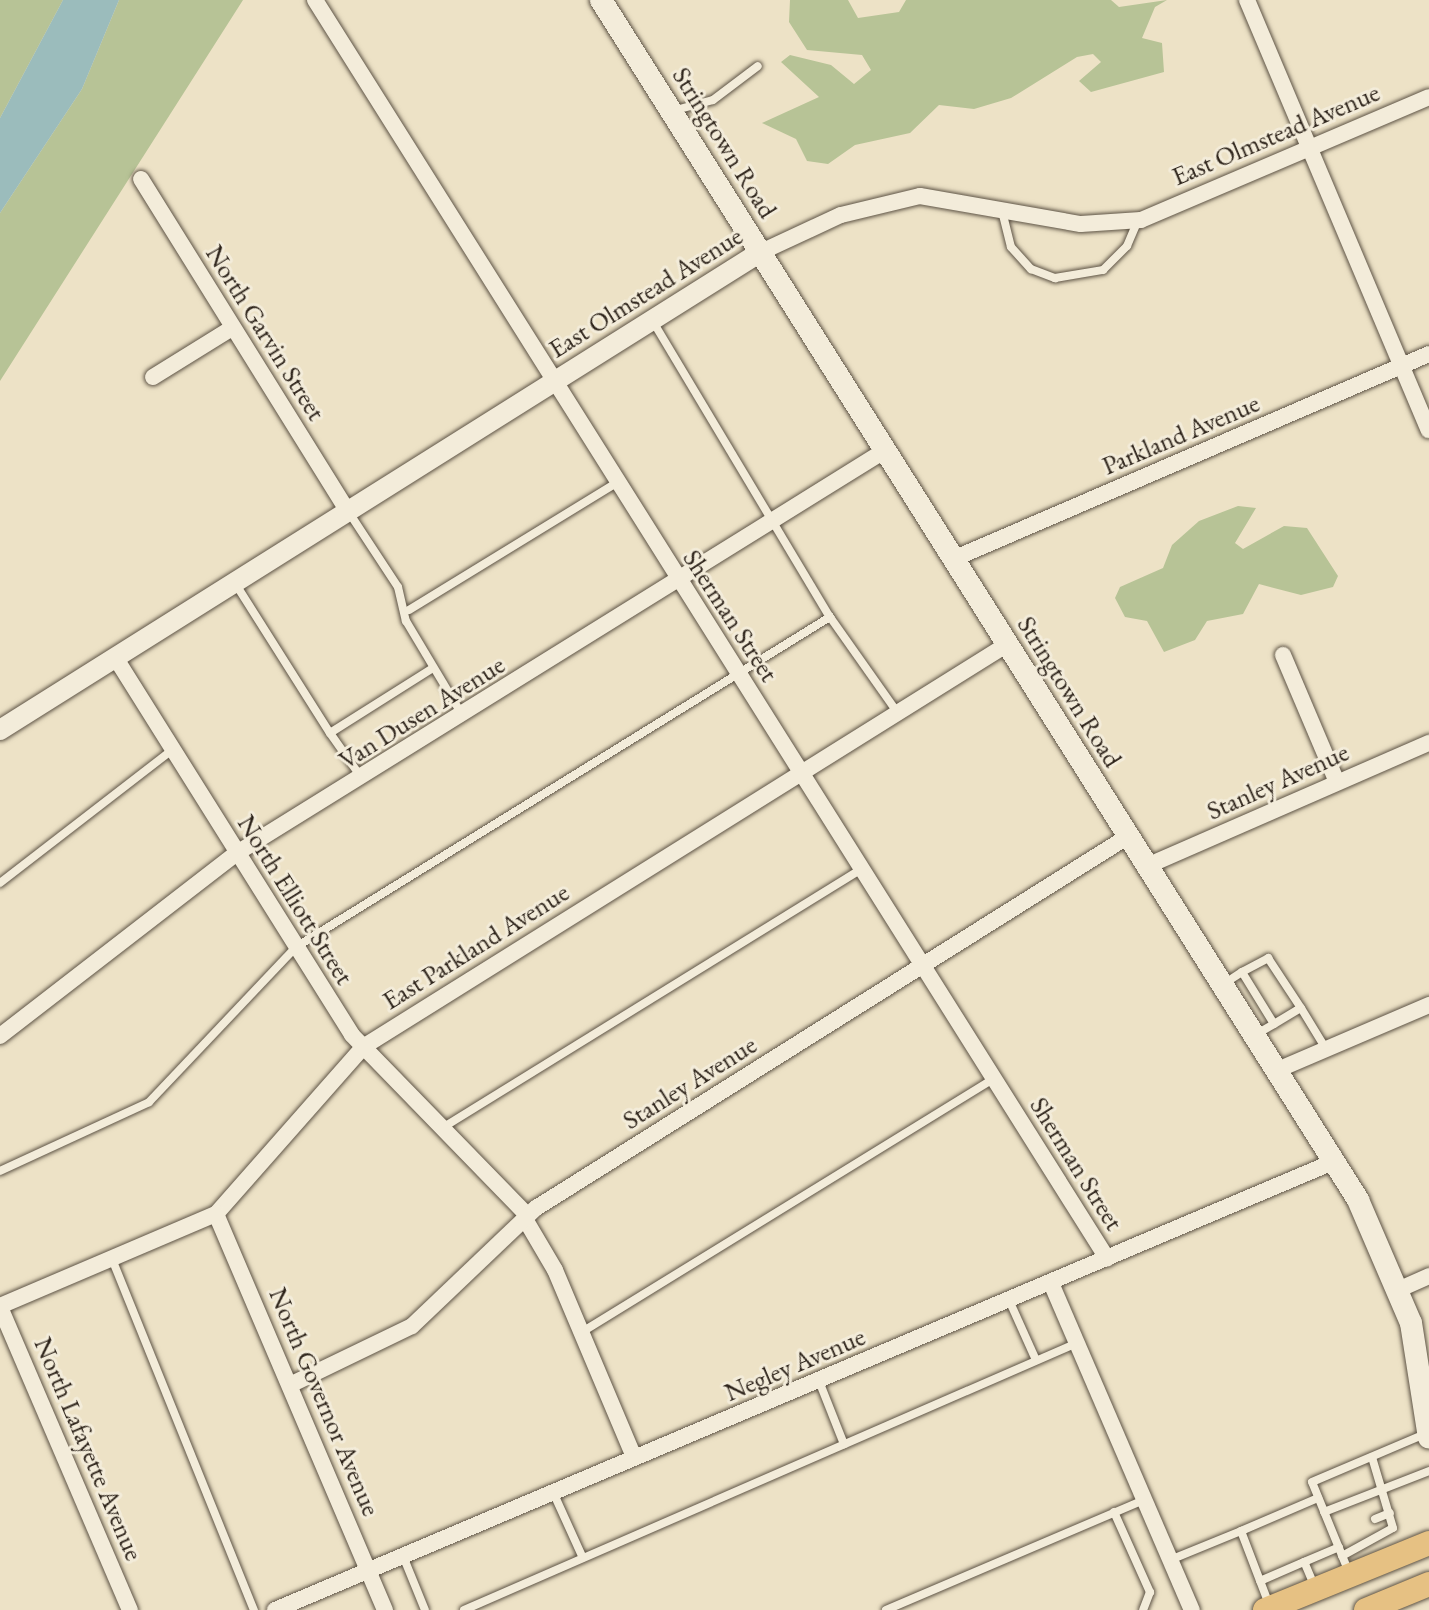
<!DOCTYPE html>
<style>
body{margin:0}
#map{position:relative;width:1429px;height:1610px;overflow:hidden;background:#ede2c6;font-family:"EB Garamond",serif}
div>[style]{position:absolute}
.green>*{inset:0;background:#b7c396}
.water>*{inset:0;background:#9bbcbc}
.roads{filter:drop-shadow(0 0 2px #5d5345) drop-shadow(0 0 2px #5d5345)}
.service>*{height:8px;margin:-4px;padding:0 4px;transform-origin:4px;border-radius:4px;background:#f3ecda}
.minor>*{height:16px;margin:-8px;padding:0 8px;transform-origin:8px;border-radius:8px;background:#f3ecda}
.tertiary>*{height:20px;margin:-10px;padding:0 10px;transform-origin:10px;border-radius:10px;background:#f3ecda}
.secondary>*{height:22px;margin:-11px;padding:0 11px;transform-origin:11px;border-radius:11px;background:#f3ecda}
.primary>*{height:24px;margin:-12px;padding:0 12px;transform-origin:12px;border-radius:12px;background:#e6c183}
span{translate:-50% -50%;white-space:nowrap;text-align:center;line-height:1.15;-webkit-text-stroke:6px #f3ecda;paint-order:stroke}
.street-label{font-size:26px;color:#2d231a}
</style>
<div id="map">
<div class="green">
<div style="clip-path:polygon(0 0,63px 0,0 118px)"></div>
<div style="clip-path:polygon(119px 0,243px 0,0 381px,0 213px,82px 89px)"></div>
<div style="clip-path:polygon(790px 0,848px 0,858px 18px,899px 12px,906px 0,1111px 0,1119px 7px,1167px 0,1155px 7px,1142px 38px,1162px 43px,1164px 72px,1091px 92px,1079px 81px,1101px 62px,1093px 54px,1077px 57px,1011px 98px,974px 109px,939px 105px,910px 133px,855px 145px,828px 164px,807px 161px,796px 139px,762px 123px,819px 97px,781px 62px,790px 55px,831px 65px,854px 84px,871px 70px,862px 55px,807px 50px,789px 22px)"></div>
<div style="clip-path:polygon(1238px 506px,1256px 508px,1235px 543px,1243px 549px,1284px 526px,1307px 528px,1338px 576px,1333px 587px,1301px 595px,1259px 584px,1243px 614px,1207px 621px,1195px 640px,1164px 652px,1147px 621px,1125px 617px,1115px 598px,1120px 587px,1163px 568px,1172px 545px,1199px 521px)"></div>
</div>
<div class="water">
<div style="clip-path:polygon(63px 0,119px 0,82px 89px,0 213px,0 118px)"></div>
</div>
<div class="roads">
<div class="service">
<div style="left:672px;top:111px;width:42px;rotate:-15deg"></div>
<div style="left:713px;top:100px;width:56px;rotate:-37.1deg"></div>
<div style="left:1001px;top:207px;width:41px;rotate:76deg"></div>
<div style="left:1011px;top:247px;width:30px;rotate:48deg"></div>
<div style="left:1031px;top:269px;width:26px;rotate:21deg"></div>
<div style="left:1055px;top:278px;width:49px;rotate:-9.5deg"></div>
<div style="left:1103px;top:270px;width:34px;rotate:-45deg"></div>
<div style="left:1127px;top:246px;width:26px;rotate:-67deg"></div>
<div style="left:652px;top:320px;width:346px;rotate:59.1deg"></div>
<div style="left:830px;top:617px;width:116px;rotate:54.8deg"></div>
<div style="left:348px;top:511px;width:91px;rotate:56.7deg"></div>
<div style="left:398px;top:587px;width:35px;rotate:77deg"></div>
<div style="left:406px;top:621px;width:107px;rotate:59.1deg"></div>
<div style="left:235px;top:583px;width:178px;rotate:57.7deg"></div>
<div style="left:409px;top:610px;width:245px;rotate:-31.5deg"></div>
<div style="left:361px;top:777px;width:54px;rotate:-125.2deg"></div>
<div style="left:330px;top:733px;width:122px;rotate:-32.3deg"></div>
<div style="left:0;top:883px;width:217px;rotate:-37.7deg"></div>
<div style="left:1242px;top:972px;width:30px;rotate:-28deg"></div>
<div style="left:1268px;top:958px;width:60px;rotate:56.6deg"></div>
<div style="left:1222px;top:985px;width:24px;rotate:-33deg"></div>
<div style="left:1242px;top:972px;width:61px;rotate:58.4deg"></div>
<div style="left:1274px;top:1024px;width:22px;rotate:150deg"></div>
<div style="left:1274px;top:1024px;width:31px;rotate:-31deg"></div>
<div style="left:1301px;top:1008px;width:48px;rotate:58.6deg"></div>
<div style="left:447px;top:1125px;width:487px;rotate:-31.7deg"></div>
<div style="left:0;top:1171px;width:164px;rotate:-24.8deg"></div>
<div style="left:149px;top:1102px;width:214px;rotate:-46.5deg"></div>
<div style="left:296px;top:947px;width:628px;rotate:-31.72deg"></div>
<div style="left:112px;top:1259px;width:379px;rotate:68deg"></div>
<div style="left:1009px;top:1300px;width:66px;rotate:65.8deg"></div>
<div style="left:582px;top:1332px;width:483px;rotate:-31.6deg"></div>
<div style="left:819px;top:1381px;width:68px;rotate:68.4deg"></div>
<div style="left:553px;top:1492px;width:72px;rotate:65.6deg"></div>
<div style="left:1114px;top:1512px;width:88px;rotate:65.8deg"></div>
<div style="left:1150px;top:1592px;width:19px;rotate:111deg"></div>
<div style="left:1324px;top:1512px;width:113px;rotate:-21.3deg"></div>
<div style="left:1375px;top:1519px;width:16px;rotate:-22deg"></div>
<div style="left:1241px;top:1531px;width:84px;rotate:-23.2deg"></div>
<div style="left:403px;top:1556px;width:58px;rotate:67.8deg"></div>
<div style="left:1342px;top:1556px;width:58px;rotate:-28.8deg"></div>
<div style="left:1393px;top:1528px;width:74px;rotate:-106.5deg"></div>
<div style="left:1170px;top:1560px;width:77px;rotate:-22.2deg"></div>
<div style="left:1241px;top:1531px;width:81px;rotate:69.1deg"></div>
<div style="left:1350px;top:1575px;width:100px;rotate:-112.2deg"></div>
<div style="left:1312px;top:1482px;width:123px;rotate:-23deg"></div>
<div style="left:1260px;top:1581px;width:48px;rotate:-23.4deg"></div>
<div style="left:1314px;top:1585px;width:25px;rotate:-113deg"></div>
<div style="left:1304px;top:1562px;width:38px;rotate:-23deg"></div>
<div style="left:464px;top:1610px;width:669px;rotate:-23.54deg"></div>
<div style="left:886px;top:1610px;width:280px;rotate:-23.1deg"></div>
</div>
<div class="minor">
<div style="left:315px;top:0;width:1487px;rotate:57.81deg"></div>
<div style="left:1247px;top:0;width:467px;rotate:67.1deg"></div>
<div style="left:141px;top:179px;width:391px;rotate:58.1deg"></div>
<div style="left:759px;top:253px;width:90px;rotate:-24.9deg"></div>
<div style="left:841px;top:215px;width:81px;rotate:-13.5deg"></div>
<div style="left:920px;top:196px;width:163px;rotate:9.9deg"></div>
<div style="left:1081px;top:224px;width:60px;rotate:-3.8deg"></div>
<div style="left:1141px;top:220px;width:313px;rotate:-23.1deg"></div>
<div style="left:153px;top:377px;width:93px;rotate:-31.8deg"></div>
<div style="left:953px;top:559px;width:518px;rotate:-23.3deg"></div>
<div style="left:1283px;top:655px;width:138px;rotate:67deg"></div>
<div style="left:115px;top:657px;width:446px;rotate:57.9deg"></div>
<div style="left:352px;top:1035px;width:252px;rotate:45.8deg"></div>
<div style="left:1147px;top:866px;width:308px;rotate:-23.6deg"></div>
<div style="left:0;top:1036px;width:299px;rotate:-37.7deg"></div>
<div style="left:237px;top:853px;width:762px;rotate:-31.85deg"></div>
<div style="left:1275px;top:1071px;width:168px;rotate:-23.2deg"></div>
<div style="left:216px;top:1214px;width:222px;rotate:-48.6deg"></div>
<div style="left:363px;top:1047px;width:758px;rotate:-32.01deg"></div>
<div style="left:216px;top:1214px;width:431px;rotate:66.9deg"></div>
<div style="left:525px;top:1219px;width:59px;rotate:59.5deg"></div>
<div style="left:555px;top:1270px;width:203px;rotate:67.1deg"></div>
<div style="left:1051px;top:1283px;width:356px;rotate:66.7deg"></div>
<div style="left:1400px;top:1289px;width:32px;rotate:-24deg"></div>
<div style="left:0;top:1306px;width:235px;rotate:-23.1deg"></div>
<div style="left:0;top:1307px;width:330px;rotate:66.8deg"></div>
<div style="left:292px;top:1384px;width:133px;rotate:-25.8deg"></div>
<div style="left:412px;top:1326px;width:171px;rotate:-43.6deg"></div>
<div style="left:536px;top:1208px;width:698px;rotate:-32.12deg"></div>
<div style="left:275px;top:1610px;width:1149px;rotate:-22.95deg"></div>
</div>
<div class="tertiary">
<div style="left:0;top:730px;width:896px;rotate:-32.15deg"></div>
</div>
<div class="secondary">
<div style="left:601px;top:0;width:1419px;rotate:57.75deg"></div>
<div style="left:1358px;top:1200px;width:134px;rotate:66.7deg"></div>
<div style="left:1411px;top:1323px;width:116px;rotate:81.1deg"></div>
</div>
<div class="primary">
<div style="left:1265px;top:1610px;width:177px;rotate:-22.2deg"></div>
<div style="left:1366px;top:1610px;width:68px;rotate:-22.4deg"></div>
</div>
</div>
<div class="street-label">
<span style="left:1276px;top:135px;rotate:-23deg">East Olmstead Avenue</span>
<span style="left:724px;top:143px;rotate:58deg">Stringtown Road</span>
<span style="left:646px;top:293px;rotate:-32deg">East Olmstead Avenue</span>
<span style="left:265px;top:333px;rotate:58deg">North Garvin Street</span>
<span style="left:1181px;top:435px;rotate:-23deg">Parkland Avenue</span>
<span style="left:730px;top:616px;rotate:57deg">Sherman Street</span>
<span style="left:1069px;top:692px;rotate:58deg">Stringtown Road</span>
<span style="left:422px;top:713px;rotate:-32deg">Van Dusen Avenue</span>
<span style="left:1278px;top:782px;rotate:-24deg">Stanley Avenue</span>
<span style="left:295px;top:900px;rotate:58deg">North Elliott Street</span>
<span style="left:476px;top:947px;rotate:-32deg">East Parkland Avenue</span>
<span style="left:690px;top:1083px;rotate:-32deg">Stanley Avenue</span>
<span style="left:1076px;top:1164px;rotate:58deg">Sherman Street</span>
<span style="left:795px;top:1365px;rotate:-23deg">Negley Avenue</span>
<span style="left:324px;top:1402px;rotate:67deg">North Governor Avenue</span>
<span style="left:88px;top:1449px;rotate:67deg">North Lafayette Avenue</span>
</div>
</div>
